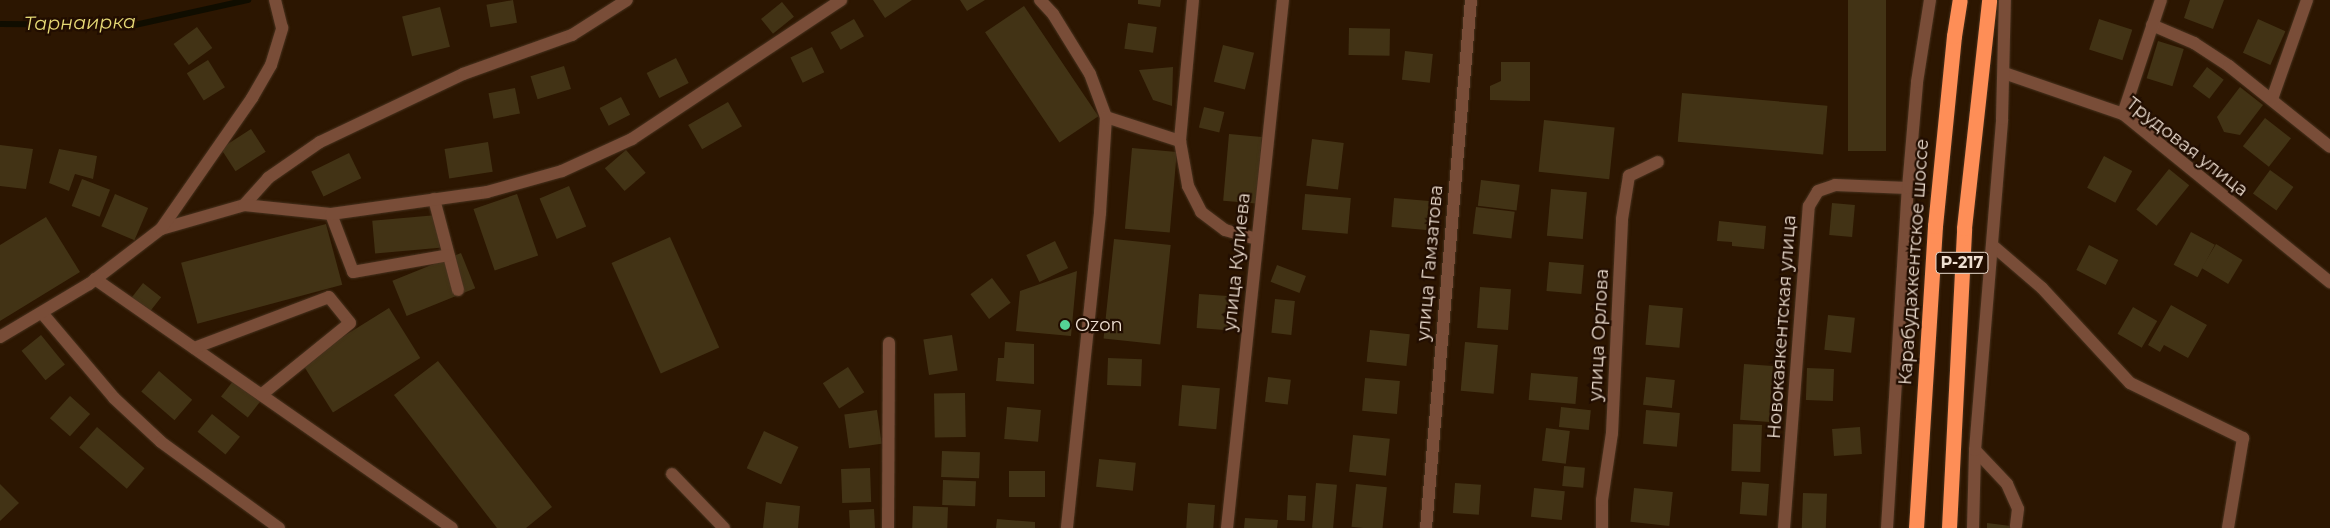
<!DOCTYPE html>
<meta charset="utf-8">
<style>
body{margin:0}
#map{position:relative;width:2330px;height:528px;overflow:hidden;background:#2c1601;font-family:Montserrat,sans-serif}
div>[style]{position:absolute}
.stream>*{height:5.5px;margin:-2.75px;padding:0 2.75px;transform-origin:2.75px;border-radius:2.75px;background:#100d00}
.building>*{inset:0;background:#423315;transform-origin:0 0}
.roads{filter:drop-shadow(0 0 1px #47321e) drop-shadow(0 0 1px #47321e)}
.minor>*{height:12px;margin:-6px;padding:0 6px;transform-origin:6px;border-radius:6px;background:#794d38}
.highway>*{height:15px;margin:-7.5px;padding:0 7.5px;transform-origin:7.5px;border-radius:7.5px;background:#fe8e57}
.dots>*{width:14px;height:14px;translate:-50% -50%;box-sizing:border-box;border:2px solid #210d00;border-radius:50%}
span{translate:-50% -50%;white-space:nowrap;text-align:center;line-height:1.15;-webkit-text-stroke:4.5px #210d00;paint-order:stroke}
.shield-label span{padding:1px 4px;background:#210d00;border:1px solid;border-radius:4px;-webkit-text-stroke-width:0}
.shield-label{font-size:16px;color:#eedfd1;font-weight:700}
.street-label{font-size:18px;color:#eedfd1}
.poi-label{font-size:18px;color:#eedfd1}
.left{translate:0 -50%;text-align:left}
.water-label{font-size:19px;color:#e5d975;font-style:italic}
</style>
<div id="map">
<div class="stream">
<div style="left:0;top:24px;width:135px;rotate:0.4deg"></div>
<div style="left:135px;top:25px;width:116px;rotate:-12.5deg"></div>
</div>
<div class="building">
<div style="left:513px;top:0;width:23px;height:27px;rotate:80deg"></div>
<div style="clip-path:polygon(873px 0,912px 0,885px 18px)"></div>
<div style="clip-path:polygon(960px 0,985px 0,967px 11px)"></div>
<div style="clip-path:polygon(1138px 0,1161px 0,1160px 7px,1138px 4px)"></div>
<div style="left:1848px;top:0;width:38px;height:151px"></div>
<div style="clip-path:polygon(2190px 0,2224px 0,2213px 29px,2184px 18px)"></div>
<div style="left:782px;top:2px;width:19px;height:27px;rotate:51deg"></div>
<div style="left:1024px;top:6px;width:133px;height:47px;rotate:56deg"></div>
<div style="left:440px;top:7px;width:41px;height:39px;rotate:76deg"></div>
<div style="left:854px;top:19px;width:20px;height:27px;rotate:60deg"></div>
<div style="left:2099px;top:19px;width:35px;height:32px;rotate:18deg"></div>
<div style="left:2258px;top:19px;width:30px;height:37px;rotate:24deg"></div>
<div style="left:1128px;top:23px;width:29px;height:26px;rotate:8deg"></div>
<div style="left:197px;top:27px;width:26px;height:29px;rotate:54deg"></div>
<div style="left:1349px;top:28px;width:41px;height:27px;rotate:1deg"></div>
<div style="left:2158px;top:41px;width:27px;height:39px;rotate:17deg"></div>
<div style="left:1223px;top:45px;width:32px;height:38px;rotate:14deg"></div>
<div style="left:812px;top:47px;width:28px;height:24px;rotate:64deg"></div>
<div style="left:1405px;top:51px;width:28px;height:29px;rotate:6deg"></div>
<div style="left:676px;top:58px;width:28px;height:33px;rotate:63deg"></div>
<div style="left:208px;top:60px;width:32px;height:25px;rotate:58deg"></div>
<div style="clip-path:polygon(1501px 62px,1530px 62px,1530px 101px,1490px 100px,1490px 86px,1501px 81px)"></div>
<div style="left:564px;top:66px;width:24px;height:35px;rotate:73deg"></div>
<div style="clip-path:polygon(1173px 67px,1172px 106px,1153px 100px,1139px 70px)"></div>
<div style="left:2207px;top:67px;width:21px;height:24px;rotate:37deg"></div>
<div style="clip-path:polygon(2240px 87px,2263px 105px,2240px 135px,2224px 132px,2217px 117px)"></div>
<div style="left:515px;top:88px;width:26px;height:27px;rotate:79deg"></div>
<div style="left:1682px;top:93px;width:146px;height:49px;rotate:5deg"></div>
<div style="left:621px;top:97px;width:20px;height:24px;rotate:63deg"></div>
<div style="left:728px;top:102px;width:28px;height:46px;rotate:60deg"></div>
<div style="left:1204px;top:107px;width:21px;height:21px;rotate:14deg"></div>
<div style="left:2265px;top:118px;width:33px;height:36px;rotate:38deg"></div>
<div style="left:1544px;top:120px;width:71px;height:52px;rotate:6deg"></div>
<div style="left:251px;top:129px;width:27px;height:36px;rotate:57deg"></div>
<div style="left:1229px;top:134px;width:33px;height:67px;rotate:5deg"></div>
<div style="left:1312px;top:139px;width:32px;height:47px;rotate:7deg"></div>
<div style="left:488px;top:142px;width:30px;height:44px;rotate:81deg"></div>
<div style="clip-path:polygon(0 145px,33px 149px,26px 189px,0 186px)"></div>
<div style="left:1132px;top:148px;width:45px;height:81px;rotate:5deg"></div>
<div style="clip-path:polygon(59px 149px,97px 156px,93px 179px,75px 174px,69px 191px,49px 183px)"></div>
<div style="left:626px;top:150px;width:30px;height:28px;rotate:49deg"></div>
<div style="left:349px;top:153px;width:28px;height:42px;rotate:64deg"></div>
<div style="left:2104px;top:156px;width:32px;height:36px;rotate:28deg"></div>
<div style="left:2169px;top:169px;width:26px;height:52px;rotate:39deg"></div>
<div style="left:2270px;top:170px;width:29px;height:29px;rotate:36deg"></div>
<div style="left:82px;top:179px;width:30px;height:29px;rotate:21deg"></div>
<div style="left:1481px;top:180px;width:39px;height:26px;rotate:7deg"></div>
<div style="left:569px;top:186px;width:44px;height:32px;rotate:67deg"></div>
<div style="left:1551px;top:189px;width:36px;height:47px;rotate:5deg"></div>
<div style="left:115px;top:194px;width:36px;height:35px;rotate:23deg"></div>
<div style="left:517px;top:194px;width:65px;height:46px;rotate:71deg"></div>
<div style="left:1305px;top:194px;width:46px;height:36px;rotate:5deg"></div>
<div style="left:1394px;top:198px;width:35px;height:29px;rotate:5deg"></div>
<div style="left:1832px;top:203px;width:23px;height:32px;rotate:5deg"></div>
<div style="left:1476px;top:207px;width:39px;height:27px;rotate:7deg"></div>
<div style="left:437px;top:215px;width:33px;height:65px;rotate:85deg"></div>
<div style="clip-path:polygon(46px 217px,80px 272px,0 321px,0 245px)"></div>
<div style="clip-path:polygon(1719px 221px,1766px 226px,1764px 249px,1732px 246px,1732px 242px,1717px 241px)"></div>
<div style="left:326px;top:224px;width:63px;height:150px;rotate:75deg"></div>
<div style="left:2191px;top:232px;width:27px;height:37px;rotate:28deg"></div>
<div style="left:670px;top:237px;width:121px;height:64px;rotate:66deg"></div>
<div style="left:1114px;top:239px;width:57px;height:100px;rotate:6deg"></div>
<div style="left:1055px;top:241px;width:30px;height:32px;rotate:64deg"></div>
<div style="left:2216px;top:244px;width:31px;height:28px;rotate:31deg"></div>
<div style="left:2089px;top:245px;width:33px;height:28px;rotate:27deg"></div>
<div style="left:461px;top:253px;width:38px;height:74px;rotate:68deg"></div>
<div style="left:1549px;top:262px;width:35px;height:29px;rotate:5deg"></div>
<div style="left:1277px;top:265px;width:31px;height:18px;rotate:21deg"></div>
<div style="clip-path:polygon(1077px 271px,1071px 336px,1016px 331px,1020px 291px)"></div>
<div style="left:992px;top:278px;width:31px;height:27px;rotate:53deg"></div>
<div style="left:143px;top:283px;width:23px;height:19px;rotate:38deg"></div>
<div style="left:1480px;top:287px;width:31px;height:41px;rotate:4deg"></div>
<div style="left:1199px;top:294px;width:32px;height:34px;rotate:4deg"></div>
<div style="left:1275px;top:299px;width:20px;height:34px;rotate:6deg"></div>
<div style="left:1649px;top:305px;width:34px;height:40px;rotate:5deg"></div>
<div style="clip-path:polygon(2171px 305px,2207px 325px,2188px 358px,2164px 345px,2160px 352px,2148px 345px)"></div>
<div style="left:2133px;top:307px;width:28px;height:31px;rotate:30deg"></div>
<div style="left:389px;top:308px;width:59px;height:103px;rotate:58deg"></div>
<div style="left:1828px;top:315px;width:27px;height:35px;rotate:6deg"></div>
<div style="left:1370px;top:330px;width:40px;height:32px;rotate:6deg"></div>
<div style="left:41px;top:335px;width:38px;height:25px;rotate:51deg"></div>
<div style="left:952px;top:335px;width:36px;height:29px;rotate:81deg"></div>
<div style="clip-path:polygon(1005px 342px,1034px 344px,1034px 384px,996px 381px,998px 358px,1004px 358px)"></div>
<div style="left:1465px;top:342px;width:33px;height:49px;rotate:5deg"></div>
<div style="left:1108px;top:358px;width:34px;height:27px;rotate:2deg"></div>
<div style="clip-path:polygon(438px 361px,552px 507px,526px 528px,497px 528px,394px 395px)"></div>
<div style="left:1744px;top:364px;width:29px;height:56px;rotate:4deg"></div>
<div style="left:848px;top:367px;width:30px;height:30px;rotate:57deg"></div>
<div style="left:1807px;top:368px;width:27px;height:32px;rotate:2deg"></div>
<div style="left:159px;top:371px;width:44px;height:27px;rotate:41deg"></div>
<div style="left:1531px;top:373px;width:47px;height:27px;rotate:5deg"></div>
<div style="left:237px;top:376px;width:34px;height:26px;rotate:38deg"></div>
<div style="left:1268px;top:377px;width:23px;height:25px;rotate:7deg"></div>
<div style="left:1646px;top:377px;width:29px;height:28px;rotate:6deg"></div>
<div style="left:1365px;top:378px;width:35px;height:33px;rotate:5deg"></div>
<div style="left:1182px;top:385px;width:38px;height:41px;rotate:5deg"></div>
<div style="left:965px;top:393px;width:44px;height:31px;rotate:89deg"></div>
<div style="left:70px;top:396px;width:27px;height:30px;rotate:42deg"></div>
<div style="left:1007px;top:407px;width:34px;height:32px;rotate:5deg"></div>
<div style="left:1561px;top:407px;width:30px;height:20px;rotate:6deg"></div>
<div style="left:877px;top:410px;width:34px;height:33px;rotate:82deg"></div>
<div style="left:1646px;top:410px;width:34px;height:34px;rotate:5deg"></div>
<div style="left:212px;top:414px;width:36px;height:23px;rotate:39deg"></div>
<div style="left:1733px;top:424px;width:29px;height:47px;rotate:2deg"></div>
<div style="left:97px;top:427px;width:63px;height:27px;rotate:41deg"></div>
<div style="left:1860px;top:427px;width:27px;height:28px;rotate:86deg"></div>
<div style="left:1546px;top:428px;width:24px;height:33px;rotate:7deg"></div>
<div style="left:764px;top:431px;width:38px;height:41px;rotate:25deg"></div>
<div style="left:1353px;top:435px;width:37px;height:37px;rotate:6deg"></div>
<div style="left:942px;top:451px;width:38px;height:26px;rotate:2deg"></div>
<div style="left:1099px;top:459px;width:37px;height:28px;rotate:6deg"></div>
<div style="left:1564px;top:466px;width:21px;height:20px;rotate:5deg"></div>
<div style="left:870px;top:468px;width:34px;height:29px;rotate:88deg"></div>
<div style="left:1009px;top:471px;width:36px;height:26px"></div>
<div style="left:943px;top:480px;width:33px;height:25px;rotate:2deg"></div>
<div style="left:1742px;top:482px;width:27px;height:32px;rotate:4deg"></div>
<div style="left:1316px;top:483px;width:21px;height:45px;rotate:5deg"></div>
<div style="left:1455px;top:483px;width:26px;height:30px;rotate:4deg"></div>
<div style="clip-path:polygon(0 484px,19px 503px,0 521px)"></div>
<div style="left:1356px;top:484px;width:31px;height:43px;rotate:6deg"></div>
<div style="left:1534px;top:488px;width:31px;height:29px;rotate:6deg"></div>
<div style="left:1634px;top:488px;width:39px;height:34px;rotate:6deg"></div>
<div style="left:1803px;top:493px;width:24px;height:35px;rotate:2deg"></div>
<div style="left:1288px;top:495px;width:18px;height:25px;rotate:3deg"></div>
<div style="clip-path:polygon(766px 502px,800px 506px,798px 528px,763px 528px)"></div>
<div style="left:1188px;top:503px;width:27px;height:25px;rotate:4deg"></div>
<div style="left:913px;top:506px;width:35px;height:22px;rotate:2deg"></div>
<div style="left:874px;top:509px;width:19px;height:25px;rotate:87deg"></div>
<div style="clip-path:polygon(1245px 518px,1278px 520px,1277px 528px,1244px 528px)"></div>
<div style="clip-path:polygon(997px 519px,1035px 522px,1035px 528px,996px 528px)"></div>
<div style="clip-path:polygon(1987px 523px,2019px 527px,2019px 528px,1987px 528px)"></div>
</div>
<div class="roads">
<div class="minor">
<div style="left:1040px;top:0;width:19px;rotate:47deg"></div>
<div style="left:1053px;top:14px;width:70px;rotate:58.3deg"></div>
<div style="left:1090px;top:74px;width:46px;rotate:69.6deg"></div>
<div style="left:1106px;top:117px;width:96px;rotate:93.6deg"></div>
<div style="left:1100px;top:213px;width:317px;rotate:96deg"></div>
<div style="left:1193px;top:0;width:142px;rotate:95.3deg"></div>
<div style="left:1180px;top:141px;width:46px;rotate:79.9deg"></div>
<div style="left:1188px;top:186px;width:29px;rotate:63deg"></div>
<div style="left:1201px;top:212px;width:30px;rotate:37deg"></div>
<div style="left:1225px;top:230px;width:32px;rotate:16deg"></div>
<div style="left:2152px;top:25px;width:46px;rotate:23.2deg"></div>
<div style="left:2194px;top:43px;width:42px;rotate:33.3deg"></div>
<div style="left:2229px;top:66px;width:129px;rotate:38.7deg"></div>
<div style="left:2004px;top:73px;width:126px;rotate:19deg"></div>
<div style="left:2123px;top:114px;width:267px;rotate:39.1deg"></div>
<div style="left:2272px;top:99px;width:105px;rotate:-70.5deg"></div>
<div style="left:2123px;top:114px;width:120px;rotate:-71.6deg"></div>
<div style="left:1106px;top:117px;width:78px;rotate:18deg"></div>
<div style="left:434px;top:199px;width:94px;rotate:75.2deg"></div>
<div style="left:244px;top:205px;width:36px;rotate:-48deg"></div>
<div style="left:268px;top:178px;width:63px;rotate:-34.7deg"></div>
<div style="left:320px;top:142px;width:158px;rotate:-25.4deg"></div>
<div style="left:463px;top:74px;width:116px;rotate:-19.7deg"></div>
<div style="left:572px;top:35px;width:65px;rotate:-32.5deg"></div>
<div style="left:331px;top:214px;width:62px;rotate:69.2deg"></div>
<div style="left:353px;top:272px;width:97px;rotate:-10deg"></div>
<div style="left:161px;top:229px;width:86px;rotate:-16.1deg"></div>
<div style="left:244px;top:205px;width:87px;rotate:5.9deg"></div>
<div style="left:331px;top:214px;width:158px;rotate:-8deg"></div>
<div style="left:487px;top:192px;width:78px;rotate:-15.6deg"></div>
<div style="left:562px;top:171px;width:77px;rotate:-24.6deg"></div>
<div style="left:632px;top:139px;width:251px;rotate:-33.6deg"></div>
<div style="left:1992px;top:245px;width:66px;rotate:40.7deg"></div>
<div style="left:2042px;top:288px;width:129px;rotate:47.2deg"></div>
<div style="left:2130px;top:383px;width:126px;rotate:26deg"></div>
<div style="left:2243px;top:438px;width:91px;rotate:99.5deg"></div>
<div style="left:95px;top:279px;width:435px;rotate:34.9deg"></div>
<div style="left:42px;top:313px;width:111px;rotate:49.7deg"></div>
<div style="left:114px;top:398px;width:64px;rotate:43.1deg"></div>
<div style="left:161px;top:442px;width:146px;rotate:36.1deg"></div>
<div style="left:0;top:337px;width:104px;rotate:-30.8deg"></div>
<div style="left:89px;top:284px;width:91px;rotate:-37.4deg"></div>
<div style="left:161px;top:229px;width:160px;rotate:-55.2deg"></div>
<div style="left:252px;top:98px;width:38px;rotate:-60deg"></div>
<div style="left:271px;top:65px;width:39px;rotate:-73deg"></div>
<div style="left:282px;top:28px;width:29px;rotate:-104deg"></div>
<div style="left:194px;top:348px;width:144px;rotate:-20.7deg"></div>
<div style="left:329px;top:297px;width:33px;rotate:51deg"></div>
<div style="left:350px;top:323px;width:114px;rotate:141deg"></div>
<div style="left:1975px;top:450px;width:47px;rotate:46.7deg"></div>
<div style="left:2007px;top:484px;width:27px;rotate:66deg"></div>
<div style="left:2018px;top:509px;width:17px;rotate:97deg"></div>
<div style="left:672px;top:474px;width:75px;rotate:46.1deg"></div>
<div style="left:888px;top:528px;width:185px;rotate:-89.7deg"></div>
<div style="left:1227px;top:528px;width:531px;rotate:-83.95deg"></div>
<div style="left:1426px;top:528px;width:530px;rotate:-85.13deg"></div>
<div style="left:1602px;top:528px;width:28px;rotate:-90deg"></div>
<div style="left:1602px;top:500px;width:68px;rotate:-81.5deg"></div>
<div style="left:1612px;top:433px;width:214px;rotate:-87.3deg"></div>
<div style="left:1622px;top:219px;width:44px;rotate:-80.8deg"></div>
<div style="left:1629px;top:176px;width:32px;rotate:-26deg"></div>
<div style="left:1784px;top:528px;width:323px;rotate:-85.6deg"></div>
<div style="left:1809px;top:206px;width:17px;rotate:-59deg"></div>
<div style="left:1818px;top:191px;width:18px;rotate:-19deg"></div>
<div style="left:1835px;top:185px;width:73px;rotate:2.4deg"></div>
<div style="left:1887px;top:528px;width:341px;rotate:-86.5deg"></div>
<div style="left:1908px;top:188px;width:106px;rotate:-85.1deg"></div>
<div style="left:1917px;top:82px;width:83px;rotate:-81deg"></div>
<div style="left:1973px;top:528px;width:78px;rotate:-88.5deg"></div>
<div style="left:1975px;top:450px;width:332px;rotate:-85.3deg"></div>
<div style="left:2002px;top:119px;width:119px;rotate:-88.6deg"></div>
</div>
<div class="highway">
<div style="left:1916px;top:528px;width:303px;rotate:-86.4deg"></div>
<div style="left:1935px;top:226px;width:191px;rotate:-84.3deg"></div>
<div style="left:1954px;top:36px;width:36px;rotate:-81deg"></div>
<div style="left:1949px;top:528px;width:300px;rotate:-87.1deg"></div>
<div style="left:1964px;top:228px;width:229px;rotate:-83.7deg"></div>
</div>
</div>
<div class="dots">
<div style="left:1065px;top:325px;background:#54d395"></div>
</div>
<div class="shield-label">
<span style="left:1962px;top:263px">Р-217</span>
</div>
<div class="street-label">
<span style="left:2187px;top:147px;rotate:38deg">Трудовая улица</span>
<span style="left:1237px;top:262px;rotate:-84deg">улица Кулиева</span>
<span style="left:1914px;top:262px;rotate:-86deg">Карабудахкентское шоссе</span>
<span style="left:1430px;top:263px;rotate:-85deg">улица Гамзатова</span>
<span style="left:1782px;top:327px;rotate:-86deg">Новокаякентская улица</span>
<span style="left:1599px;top:335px;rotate:-87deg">улица Орлова</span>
</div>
<div class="poi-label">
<span class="left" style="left:1075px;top:325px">Ozon</span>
</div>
<div class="water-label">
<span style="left:80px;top:23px;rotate:-1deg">Тарнаирка</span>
</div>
</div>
